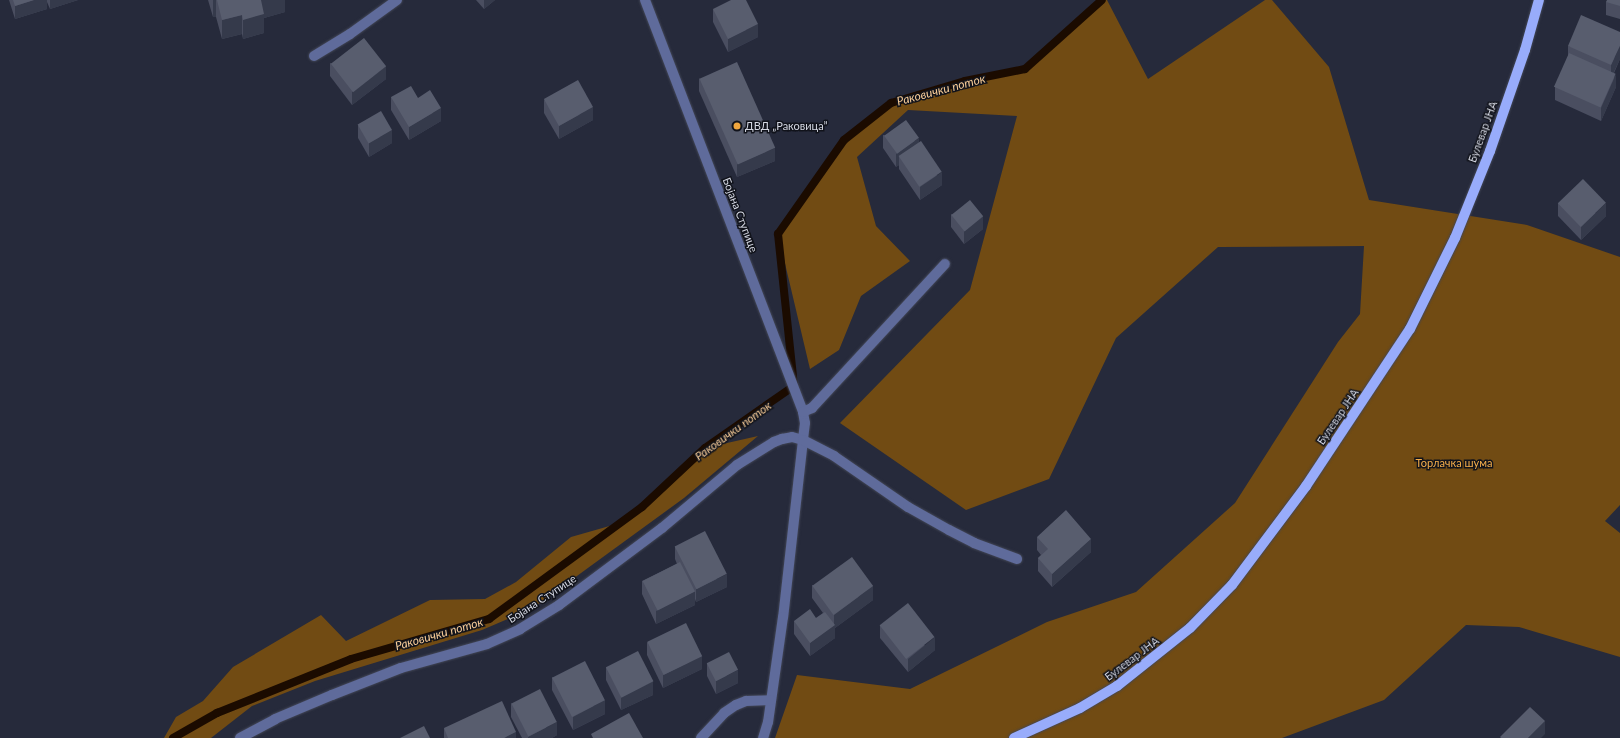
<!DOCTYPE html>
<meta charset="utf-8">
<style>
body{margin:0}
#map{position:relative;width:1620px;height:738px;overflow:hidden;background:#262a3b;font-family:Lato,sans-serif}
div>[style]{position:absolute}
.green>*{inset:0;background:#714b13}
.stream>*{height:8px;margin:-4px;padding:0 4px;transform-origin:4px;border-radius:4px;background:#1b0b00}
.roads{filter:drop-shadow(0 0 1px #424656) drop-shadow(0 0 1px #424656)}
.minor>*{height:10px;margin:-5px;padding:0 5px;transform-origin:5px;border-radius:5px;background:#5f6b9b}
.major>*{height:10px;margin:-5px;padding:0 5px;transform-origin:5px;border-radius:5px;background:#98acfb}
.wall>*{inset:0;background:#4a4e60}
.shaded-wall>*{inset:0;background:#353a4b;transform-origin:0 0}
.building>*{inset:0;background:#585d6e;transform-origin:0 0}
.dots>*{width:11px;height:11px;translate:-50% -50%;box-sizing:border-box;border:2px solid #11131b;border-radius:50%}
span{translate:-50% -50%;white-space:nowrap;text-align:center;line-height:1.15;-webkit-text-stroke:3px #11131b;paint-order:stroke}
.poi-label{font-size:11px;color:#d5d8e3}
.left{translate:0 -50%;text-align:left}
.street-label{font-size:11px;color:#d5d8e3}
.park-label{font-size:11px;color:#f7af4b}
.water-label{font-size:12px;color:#f9cd98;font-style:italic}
</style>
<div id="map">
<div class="green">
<div style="clip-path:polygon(1102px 0,1107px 0,1148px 79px,1265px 0,1272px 0,1329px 67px,1369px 200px,1527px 225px,1620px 257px,1620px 505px,1605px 521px,1620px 533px,1620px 657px,1519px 627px,1466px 625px,1384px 700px,1282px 738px,775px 738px,797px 675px,910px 689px,1047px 622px,1136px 592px,1235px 503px,1338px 342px,1360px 314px,1364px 246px,1218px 247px,1116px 338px,1049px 479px,966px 510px,840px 423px,970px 290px,1017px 116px,908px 110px,857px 157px,876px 226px,910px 261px,861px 296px,839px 350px,810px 369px,778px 234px,844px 140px,891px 103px,965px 81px,1025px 69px)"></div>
<div style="clip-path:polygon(758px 436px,684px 498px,533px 608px,482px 630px,315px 681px,252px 706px,211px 738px,164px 738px,176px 717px,203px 701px,233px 667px,321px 615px,346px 641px,430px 600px,485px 599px,516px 582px,571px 537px,620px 523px,642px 507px,705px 448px)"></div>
</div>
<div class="stream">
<div style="left:173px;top:738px;width:51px;rotate:-29.6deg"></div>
<div style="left:217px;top:713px;width:144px;rotate:-21.9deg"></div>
<div style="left:351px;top:659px;width:144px;rotate:-16.2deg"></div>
<div style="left:489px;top:619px;width:190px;rotate:-36.2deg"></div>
<div style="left:642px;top:507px;width:86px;rotate:-43.1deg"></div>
<div style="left:705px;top:448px;width:108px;rotate:-34.9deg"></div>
<div style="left:794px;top:386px;width:153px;rotate:-96deg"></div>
<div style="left:778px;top:234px;width:115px;rotate:-54.9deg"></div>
<div style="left:844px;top:140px;width:60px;rotate:-38.2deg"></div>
<div style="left:891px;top:103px;width:77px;rotate:-16.6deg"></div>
<div style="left:965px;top:81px;width:61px;rotate:-11.3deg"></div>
<div style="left:1025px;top:69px;width:103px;rotate:-41.9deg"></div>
</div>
<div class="roads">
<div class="minor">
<div style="left:645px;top:0;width:441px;rotate:69deg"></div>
<div style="left:803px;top:412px;width:11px;rotate:80deg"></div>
<div style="left:805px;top:423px;width:17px;rotate:97deg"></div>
<div style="left:803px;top:440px;width:178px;rotate:96.4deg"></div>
<div style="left:783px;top:617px;width:106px;rotate:98.1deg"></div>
<div style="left:768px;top:722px;width:17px;rotate:107deg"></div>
<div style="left:314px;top:56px;width:42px;rotate:-31.4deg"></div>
<div style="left:350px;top:34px;width:58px;rotate:-35.9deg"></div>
<div style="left:803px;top:412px;width:10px;rotate:-24deg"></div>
<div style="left:812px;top:408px;width:196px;rotate:-47.3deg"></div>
<div style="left:240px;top:738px;width:40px;rotate:-28deg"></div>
<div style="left:275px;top:719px;width:62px;rotate:-22.8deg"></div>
<div style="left:332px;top:695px;width:74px;rotate:-21.4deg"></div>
<div style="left:401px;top:668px;width:89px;rotate:-15.6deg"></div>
<div style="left:487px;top:644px;width:36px;rotate:-24deg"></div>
<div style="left:520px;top:629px;width:46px;rotate:-31.6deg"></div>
<div style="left:559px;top:605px;width:129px;rotate:-36.8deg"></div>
<div style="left:662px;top:528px;width:98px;rotate:-40deg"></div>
<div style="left:737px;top:465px;width:44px;rotate:-31.9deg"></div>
<div style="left:774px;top:442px;width:9px;rotate:-21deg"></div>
<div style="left:782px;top:439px;width:10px;rotate:-11deg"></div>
<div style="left:792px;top:437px;width:11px;rotate:15deg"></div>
<div style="left:803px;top:440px;width:35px;rotate:27deg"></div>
<div style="left:834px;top:456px;width:90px;rotate:34.6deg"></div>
<div style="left:908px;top:507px;width:47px;rotate:29.3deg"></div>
<div style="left:949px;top:530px;width:28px;rotate:27deg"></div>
<div style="left:974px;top:543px;width:46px;rotate:20.4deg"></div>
<div style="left:701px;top:738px;width:34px;rotate:-47deg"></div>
<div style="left:724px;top:713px;width:14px;rotate:-34deg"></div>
<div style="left:736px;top:705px;width:11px;rotate:-22deg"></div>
<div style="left:746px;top:701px;width:25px;rotate:-2deg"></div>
</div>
<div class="major">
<div style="left:1014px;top:738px;width:72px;rotate:-24.4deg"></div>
<div style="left:1080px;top:708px;width:43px;rotate:-30.7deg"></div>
<div style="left:1117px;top:686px;width:93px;rotate:-38.5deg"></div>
<div style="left:1190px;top:628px;width:60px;rotate:-45.7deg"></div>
<div style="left:1232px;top:585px;width:124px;rotate:-53.2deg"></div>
<div style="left:1306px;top:486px;width:188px;rotate:-56.5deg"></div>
<div style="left:1410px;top:329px;width:102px;rotate:-63.7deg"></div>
<div style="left:1455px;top:238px;width:94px;rotate:-68.1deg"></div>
<div style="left:1490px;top:151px;width:107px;rotate:-70.9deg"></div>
<div style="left:1525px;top:50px;width:52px;rotate:-74.4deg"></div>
</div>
</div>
<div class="wall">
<div style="clip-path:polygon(9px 0,78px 0,50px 9px,47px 2px,47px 9px,15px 19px)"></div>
<div style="clip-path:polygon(208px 0,285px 0,285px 12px,264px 18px,264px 33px,243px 39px,242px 34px,222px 39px,216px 17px,213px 17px)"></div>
<div style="clip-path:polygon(476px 0,495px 0,484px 9px)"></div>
<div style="clip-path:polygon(1620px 0,1620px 19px,1606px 15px,1606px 2px)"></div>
<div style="clip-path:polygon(713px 9px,758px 37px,728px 52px,713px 22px)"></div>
<div style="clip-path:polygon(1568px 46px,1620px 59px,1614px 73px,1616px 87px,1601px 121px,1555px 100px,1555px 87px,1568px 58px)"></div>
<div style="clip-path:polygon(330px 63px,386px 79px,352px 105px,330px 76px)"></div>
<div style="clip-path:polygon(699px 78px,775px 161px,737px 177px,699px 91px)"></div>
<div style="clip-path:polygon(391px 97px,418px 98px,441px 121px,409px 140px,391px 110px)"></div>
<div style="clip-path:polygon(544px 100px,593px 120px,559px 139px,544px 113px)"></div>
<div style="clip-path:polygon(358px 125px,392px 143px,369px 157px,358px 138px)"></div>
<div style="clip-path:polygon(883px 135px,919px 142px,942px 185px,920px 200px,899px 169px,899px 165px,896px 167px,883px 148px)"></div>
<div style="clip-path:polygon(1558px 203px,1606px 216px,1581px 240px,1558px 216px)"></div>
<div style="clip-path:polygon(951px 214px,983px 229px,964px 244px,951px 227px)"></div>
<div style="clip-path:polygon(1037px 537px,1091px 552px,1052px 587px,1038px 571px,1038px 558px,1041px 555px,1037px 550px)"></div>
<div style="clip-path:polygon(675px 546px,727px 587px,696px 602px,695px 599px,695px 605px,656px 624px,642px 594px,642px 581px,677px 564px,675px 559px)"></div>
<div style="clip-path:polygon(812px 585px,873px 600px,835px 628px,835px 638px,810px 656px,794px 634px,794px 621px,816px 618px,823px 613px,812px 598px)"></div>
<div style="clip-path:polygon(880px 625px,935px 650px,908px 672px,880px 638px)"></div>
<div style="clip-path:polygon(647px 642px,702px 669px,663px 688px,647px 655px)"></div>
<div style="clip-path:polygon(707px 663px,738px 683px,716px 694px,707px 676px)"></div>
<div style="clip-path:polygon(606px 667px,653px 695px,621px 710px,606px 680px)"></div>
<div style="clip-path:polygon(552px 677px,605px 714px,573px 730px,552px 690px)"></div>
<div style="clip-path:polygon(511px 703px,557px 735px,552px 738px,522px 738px,511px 717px)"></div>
<div style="clip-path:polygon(444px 728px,516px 738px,444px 738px)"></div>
</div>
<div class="shaded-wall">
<div style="clip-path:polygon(34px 0,47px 0,47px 9px,15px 19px,15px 6px)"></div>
<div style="clip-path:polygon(50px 0,78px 0,50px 9px)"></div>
<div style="left:213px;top:0;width:3px;height:17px"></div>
<div style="clip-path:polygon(261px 0,285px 0,285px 12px,264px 18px,264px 33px,243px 39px,243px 20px)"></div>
<div style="clip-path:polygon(484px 0,495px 0,484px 9px)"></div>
<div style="clip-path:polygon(242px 15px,242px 34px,222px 39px,222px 20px)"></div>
<div style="clip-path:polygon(758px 24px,758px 37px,728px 52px,728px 39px)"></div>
<div style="clip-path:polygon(1620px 46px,1620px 59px,1611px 78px,1611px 65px)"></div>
<div style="clip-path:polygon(386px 66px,386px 79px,352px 105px,352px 92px)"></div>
<div style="clip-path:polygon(1616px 74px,1616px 87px,1601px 121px,1601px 108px)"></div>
<div style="clip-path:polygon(593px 107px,593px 120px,559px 139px,559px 126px)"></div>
<div style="clip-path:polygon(441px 108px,441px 121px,409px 140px,409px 127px)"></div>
<div style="clip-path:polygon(392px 130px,392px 143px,369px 157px,369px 143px)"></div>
<div style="clip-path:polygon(919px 138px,919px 151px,899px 156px,899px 165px,896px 167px,896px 154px)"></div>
<div style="clip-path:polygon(775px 148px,775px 161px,737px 177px,737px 164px)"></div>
<div style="clip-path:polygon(942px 172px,942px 185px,920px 200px,920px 187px)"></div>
<div style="clip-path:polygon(1606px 203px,1606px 216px,1581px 240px,1581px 227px)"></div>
<div style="clip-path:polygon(983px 216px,983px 229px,964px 244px,964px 230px)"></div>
<div style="clip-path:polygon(1091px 539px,1091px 552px,1052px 587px,1052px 574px)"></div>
<div style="clip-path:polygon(727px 574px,727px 587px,696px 602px,696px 589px)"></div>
<div style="clip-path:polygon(873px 586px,873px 600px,835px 628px,835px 638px,810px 656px,810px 643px,834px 625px,834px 615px)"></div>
<div style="clip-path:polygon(695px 591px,695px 605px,656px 624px,656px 611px)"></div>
<div style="clip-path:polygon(935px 637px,935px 650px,908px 672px,908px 659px)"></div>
<div style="clip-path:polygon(702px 656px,702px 669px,663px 688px,663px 675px)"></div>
<div style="clip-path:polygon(738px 670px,738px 683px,716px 694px,716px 681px)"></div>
<div style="clip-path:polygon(653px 681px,653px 695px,621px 710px,621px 697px)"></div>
<div style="clip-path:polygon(605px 700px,605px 714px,573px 730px,573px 717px)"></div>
<div style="clip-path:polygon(1545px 721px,1545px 734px,1541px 738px,1528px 738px)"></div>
<div style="clip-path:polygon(557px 722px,557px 735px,552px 738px,528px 738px,528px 737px)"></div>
<div style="clip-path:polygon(516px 732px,516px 738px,504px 738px)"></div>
</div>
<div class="building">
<div style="clip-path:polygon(13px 0,34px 0,15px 6px)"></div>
<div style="clip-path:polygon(217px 0,261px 0,264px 14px,243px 20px,242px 15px,222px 20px)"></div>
<div style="clip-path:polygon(731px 0,746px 0,758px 24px,728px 39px,713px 9px)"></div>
<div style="clip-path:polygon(1607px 0,1620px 0,1620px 6px,1606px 2px)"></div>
<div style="clip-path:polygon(1581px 15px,1620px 32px,1620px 46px,1611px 65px,1568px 46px)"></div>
<div style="left:364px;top:38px;width:36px;height:42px;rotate:52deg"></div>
<div style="left:1569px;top:53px;width:51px;height:37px;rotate:24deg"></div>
<div style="left:737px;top:62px;width:94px;height:41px;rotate:66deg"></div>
<div style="left:578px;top:80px;width:31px;height:39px;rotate:61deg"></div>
<div style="clip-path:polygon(411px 86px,418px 98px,430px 90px,441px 108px,409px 127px,391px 97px)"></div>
<div style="left:381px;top:111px;width:22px;height:27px;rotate:60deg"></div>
<div style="left:906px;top:120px;width:22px;height:27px;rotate:54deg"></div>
<div style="left:921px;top:141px;width:37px;height:27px;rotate:56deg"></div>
<div style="left:1583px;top:179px;width:33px;height:35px;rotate:46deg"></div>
<div style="left:970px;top:200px;width:21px;height:24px;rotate:51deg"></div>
<div style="clip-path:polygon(1066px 510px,1091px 539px,1052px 574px,1038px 558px,1048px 549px,1037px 537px)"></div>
<div style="left:705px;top:531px;width:48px;height:34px;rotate:63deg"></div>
<div style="left:852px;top:557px;width:36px;height:49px;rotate:54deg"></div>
<div style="left:680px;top:562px;width:33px;height:42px;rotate:63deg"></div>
<div style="left:908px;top:603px;width:43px;height:36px;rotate:52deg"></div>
<div style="clip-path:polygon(810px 609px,816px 618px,825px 612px,835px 625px,810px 643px,794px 621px)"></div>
<div style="left:686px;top:623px;width:37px;height:43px;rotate:64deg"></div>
<div style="left:638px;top:651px;width:34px;height:36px;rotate:63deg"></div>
<div style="left:729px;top:652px;width:20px;height:25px;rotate:63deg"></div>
<div style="left:585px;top:661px;width:44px;height:37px;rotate:63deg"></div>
<div style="left:540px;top:689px;width:37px;height:32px;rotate:63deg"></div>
<div style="clip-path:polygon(502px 701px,516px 732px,504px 738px,448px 738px,444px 728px)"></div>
<div style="clip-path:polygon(1530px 707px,1545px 721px,1528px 738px,1501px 738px,1500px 737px)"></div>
<div style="clip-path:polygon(629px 713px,643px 738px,593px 738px,591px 734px)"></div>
<div style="clip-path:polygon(424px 726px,430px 738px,400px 738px)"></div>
</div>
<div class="dots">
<div style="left:737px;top:126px;background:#f0a63e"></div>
</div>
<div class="poi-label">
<span class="left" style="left:745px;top:126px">ДВД „Раковица”</span>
</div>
<div class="street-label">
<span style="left:1483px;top:132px;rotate:-70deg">Булевар ЈНА</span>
<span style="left:740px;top:215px;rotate:69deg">Бојана Ступице</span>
<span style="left:1338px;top:417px;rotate:-56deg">Булевар ЈНА</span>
<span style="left:542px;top:599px;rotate:-33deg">Бојана Ступице</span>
<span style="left:1132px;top:659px;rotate:-37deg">Булевар ЈНА</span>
</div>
<div class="park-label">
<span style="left:1454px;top:463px">Торлачка шума</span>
</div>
<div class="water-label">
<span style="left:941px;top:90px;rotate:-15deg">Раковички поток</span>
<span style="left:733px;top:431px;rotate:-36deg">Раковички поток</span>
<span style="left:439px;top:634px;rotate:-16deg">Раковички поток</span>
</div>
</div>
